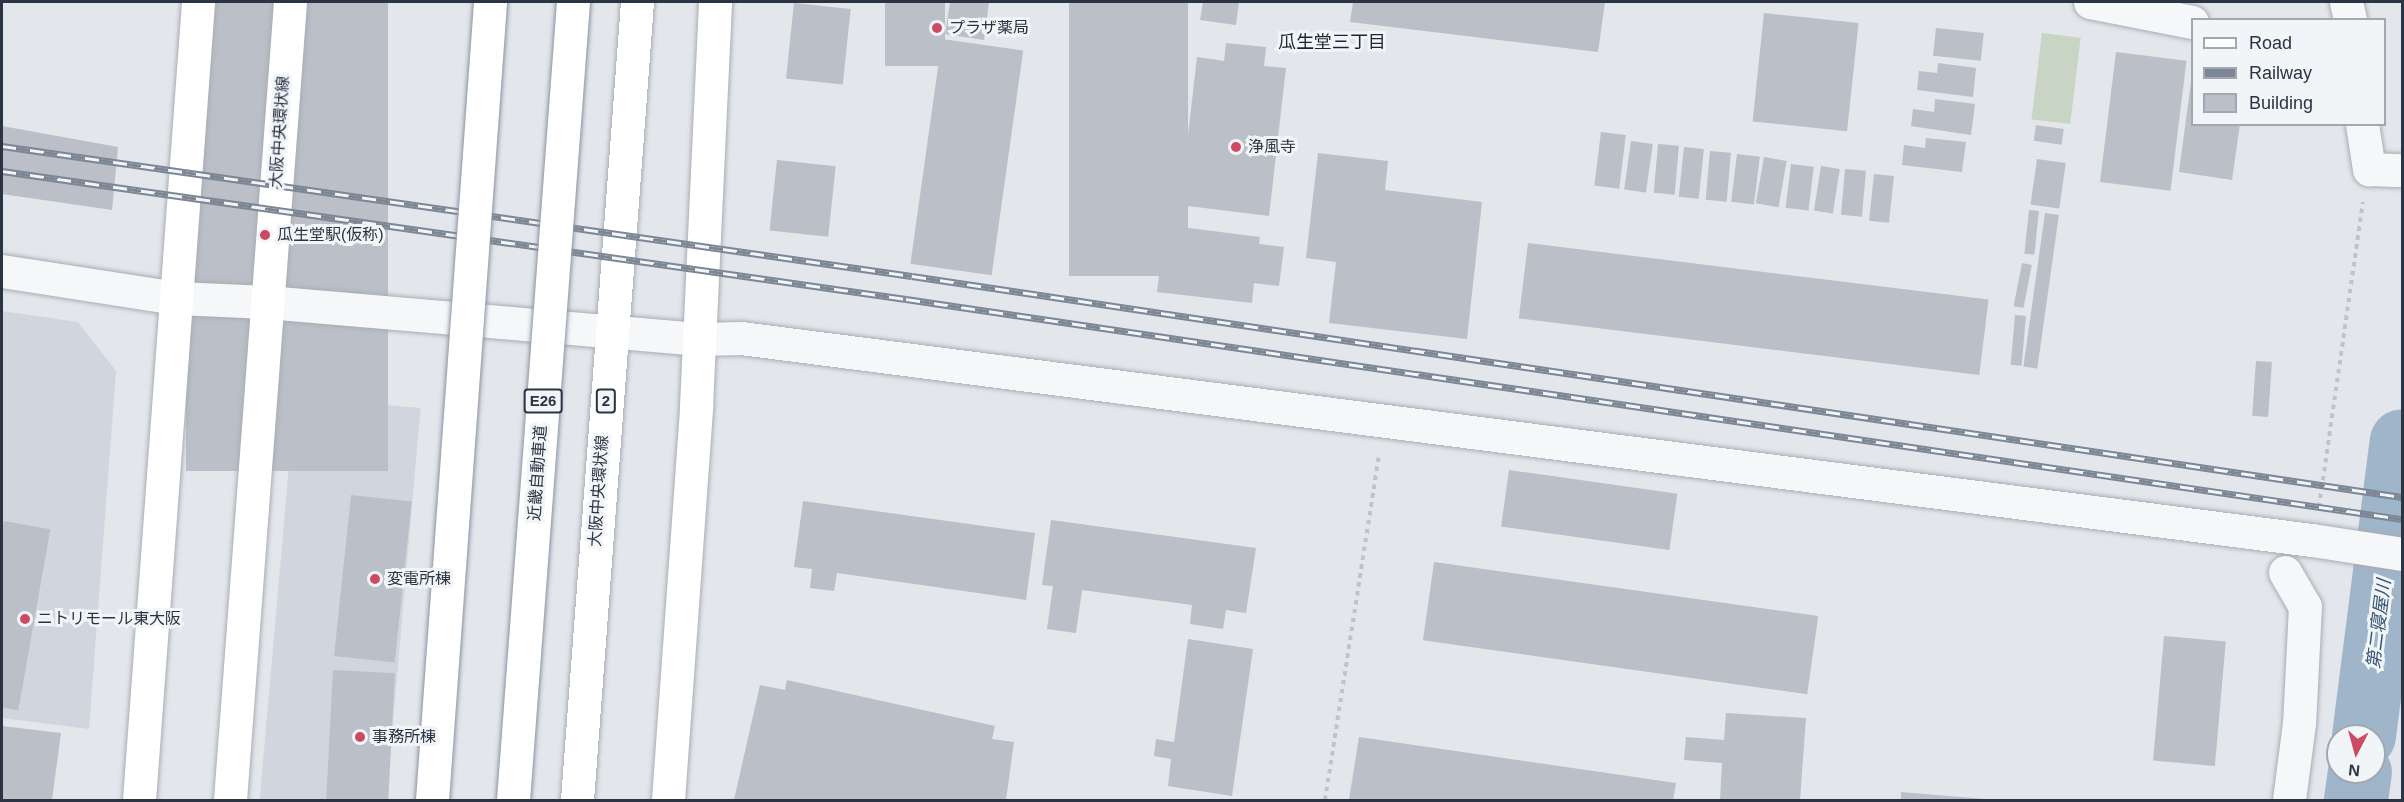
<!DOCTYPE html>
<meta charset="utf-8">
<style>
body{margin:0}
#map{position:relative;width:2404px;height:802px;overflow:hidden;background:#e3e6eb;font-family:Helvetica,"Noto Sans JP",sans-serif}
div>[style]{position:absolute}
.built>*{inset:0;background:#d1d5dd;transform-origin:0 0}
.green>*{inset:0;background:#c8d4c4;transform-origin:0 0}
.river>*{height:64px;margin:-32px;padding:0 32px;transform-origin:32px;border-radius:32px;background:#9fb5ca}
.building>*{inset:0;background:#babfc8;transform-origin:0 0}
.path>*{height:4px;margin-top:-2px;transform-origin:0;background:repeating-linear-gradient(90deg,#c0c4ca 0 4.5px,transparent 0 9px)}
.roads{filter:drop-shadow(0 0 2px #a8adb5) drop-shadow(0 0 2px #a8adb5)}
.minor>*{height:33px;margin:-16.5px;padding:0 16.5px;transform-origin:16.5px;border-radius:16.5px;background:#f5f7f9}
.major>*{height:33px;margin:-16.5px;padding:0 16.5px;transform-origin:16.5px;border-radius:16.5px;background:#fff}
.rail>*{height:7px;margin-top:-3.5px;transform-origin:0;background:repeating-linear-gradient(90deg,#f2f5f8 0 14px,#7c8694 0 28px);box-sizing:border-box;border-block:2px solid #7c8694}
.bridges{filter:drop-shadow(0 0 2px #8a94a1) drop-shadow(0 0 2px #8a94a1)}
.highway-bridge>*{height:33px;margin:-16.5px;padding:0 16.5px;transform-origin:16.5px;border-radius:16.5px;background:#fff}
.dots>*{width:16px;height:16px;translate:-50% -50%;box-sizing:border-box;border:3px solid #f2f5f8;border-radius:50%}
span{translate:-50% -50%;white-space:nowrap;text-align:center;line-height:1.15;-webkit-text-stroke:6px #f2f5f8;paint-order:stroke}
.shield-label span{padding:2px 4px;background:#f2f5f8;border:2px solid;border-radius:4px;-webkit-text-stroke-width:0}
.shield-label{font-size:15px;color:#2b3443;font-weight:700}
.poi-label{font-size:16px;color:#2b3443}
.left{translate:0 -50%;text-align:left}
.street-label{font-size:16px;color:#2b3443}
.neighbourhood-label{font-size:18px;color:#1d2534}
.water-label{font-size:18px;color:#355476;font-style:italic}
.frame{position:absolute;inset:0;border:3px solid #2b3443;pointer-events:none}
.legend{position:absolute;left:2191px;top:18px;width:195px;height:108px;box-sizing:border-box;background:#f2f5f8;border:2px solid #a2a8b0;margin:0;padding:8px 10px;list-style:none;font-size:18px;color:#2b3443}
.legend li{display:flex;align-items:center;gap:12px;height:30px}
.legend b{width:30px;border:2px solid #a2a8b0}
.north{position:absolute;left:2326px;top:724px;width:60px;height:60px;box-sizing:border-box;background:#f2f5f8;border:2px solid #a2a8b0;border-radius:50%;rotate:186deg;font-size:16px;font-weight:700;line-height:24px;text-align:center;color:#2b3443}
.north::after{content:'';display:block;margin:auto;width:21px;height:27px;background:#cd4b62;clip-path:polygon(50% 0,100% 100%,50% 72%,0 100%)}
</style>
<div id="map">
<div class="built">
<div style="clip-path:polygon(2px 311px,78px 322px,116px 371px,89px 729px,2px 718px)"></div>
<div style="left:295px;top:397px;width:126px;height:404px;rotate:5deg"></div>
</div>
<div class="green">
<div style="left:2042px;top:33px;width:39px;height:87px;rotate:7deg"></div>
</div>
<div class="river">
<div style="left:2364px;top:736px;width:297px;rotate:-82.7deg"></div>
<div style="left:2356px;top:800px;width:28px;rotate:-82deg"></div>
</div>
<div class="building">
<div style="left:186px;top:2px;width:202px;height:469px"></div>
<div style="left:885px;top:2px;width:60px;height:64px"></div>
<div style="clip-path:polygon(950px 2px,989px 2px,984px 40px,945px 34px)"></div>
<div style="left:1069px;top:2px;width:119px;height:274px"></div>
<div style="clip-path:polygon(1203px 2px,1239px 2px,1236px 25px,1200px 20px)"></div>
<div style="clip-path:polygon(1353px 2px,1605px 2px,1598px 52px,1350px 22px)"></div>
<div style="left:794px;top:3px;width:57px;height:76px;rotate:6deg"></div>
<div style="left:1764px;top:13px;width:95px;height:109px;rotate:6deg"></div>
<div style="left:1936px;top:28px;width:48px;height:28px;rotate:6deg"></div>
<div style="left:942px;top:39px;width:82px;height:227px;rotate:8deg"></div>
<div style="clip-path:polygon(1226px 43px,1266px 47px,1264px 66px,1286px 68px,1269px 216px,1180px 205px,1197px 57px,1224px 61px)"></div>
<div style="left:2116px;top:52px;width:71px;height:131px;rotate:7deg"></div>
<div style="clip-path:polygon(1938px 63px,1976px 68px,1973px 97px,1917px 90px,1919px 71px,1937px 73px)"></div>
<div style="clip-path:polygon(2191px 82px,2192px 124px,2240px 124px,2232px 180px,2179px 172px)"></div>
<div style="clip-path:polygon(1935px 99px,1975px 104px,1971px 135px,1911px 126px,1913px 109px,1934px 112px)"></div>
<div style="left:2036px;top:125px;width:28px;height:16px;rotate:8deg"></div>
<div style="clip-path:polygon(2px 126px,118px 147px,112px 210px,2px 194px)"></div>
<div style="left:1601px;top:132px;width:25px;height:54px;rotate:7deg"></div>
<div style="clip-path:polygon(1926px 138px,1966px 142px,1962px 172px,1902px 165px,1904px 145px,1925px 148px)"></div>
<div style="left:1631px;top:141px;width:22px;height:49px;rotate:8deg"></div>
<div style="left:1658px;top:144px;width:21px;height:49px;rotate:5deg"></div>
<div style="left:1684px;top:147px;width:20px;height:50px;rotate:6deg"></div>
<div style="left:1710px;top:151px;width:21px;height:49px;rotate:5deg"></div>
<div style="clip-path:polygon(1318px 153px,1388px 161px,1385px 190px,1482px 202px,1467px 339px,1329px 323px,1336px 262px,1306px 258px)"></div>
<div style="left:1737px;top:154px;width:23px;height:48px;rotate:7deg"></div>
<div style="left:1764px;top:157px;width:23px;height:47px;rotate:10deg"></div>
<div style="left:2037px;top:159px;width:29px;height:46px;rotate:8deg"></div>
<div style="left:777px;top:160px;width:59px;height:71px;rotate:6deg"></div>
<div style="left:1791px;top:164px;width:23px;height:44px;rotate:7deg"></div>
<div style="left:1821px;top:166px;width:19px;height:45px;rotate:9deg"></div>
<div style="left:1845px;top:169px;width:21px;height:46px;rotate:5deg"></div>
<div style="left:1874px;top:174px;width:20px;height:47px;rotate:6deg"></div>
<div style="left:2029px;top:210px;width:10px;height:44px;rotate:6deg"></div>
<div style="left:2045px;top:213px;width:14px;height:155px;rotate:8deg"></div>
<div style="clip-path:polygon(1165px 225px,1260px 237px,1259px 244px,1284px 247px,1279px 286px,1254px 283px,1252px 303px,1157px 292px)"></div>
<div style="left:1528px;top:243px;width:464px;height:76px;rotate:7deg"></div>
<div style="left:2022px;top:263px;width:10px;height:44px;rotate:11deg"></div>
<div style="left:2015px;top:315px;width:11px;height:50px;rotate:5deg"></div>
<div style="left:2256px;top:361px;width:16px;height:55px;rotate:4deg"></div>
<div style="left:1509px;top:470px;width:170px;height:57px;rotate:8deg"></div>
<div style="left:351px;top:495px;width:61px;height:162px;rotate:6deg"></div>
<div style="clip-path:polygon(803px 501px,1035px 533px,1026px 600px,837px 573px,834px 591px,810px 588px,812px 569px,794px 567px)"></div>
<div style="clip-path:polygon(1051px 520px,1256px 548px,1246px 613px,1226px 610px,1223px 629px,1190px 624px,1192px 605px,1082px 590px,1076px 633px,1047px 629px,1053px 586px,1042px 585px)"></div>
<div style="left:4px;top:521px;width:47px;height:184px;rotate:10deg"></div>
<div style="left:1434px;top:562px;width:388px;height:79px;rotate:8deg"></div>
<div style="left:2164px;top:636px;width:62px;height:125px;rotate:5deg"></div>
<div style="clip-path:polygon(1188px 639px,1253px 649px,1232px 796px,1168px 786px,1171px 759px,1154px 756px,1156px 739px,1174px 742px)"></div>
<div style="left:333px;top:670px;width:62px;height:130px;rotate:3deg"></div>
<div style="clip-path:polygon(787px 680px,995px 726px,992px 739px,1014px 742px,1006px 800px,734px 800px,760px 685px,785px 690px)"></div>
<div style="clip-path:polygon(1726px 713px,1806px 718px,1800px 800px,1720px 800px,1722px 763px,1684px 760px,1686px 737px,1724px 740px)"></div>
<div style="clip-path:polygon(2px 726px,61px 733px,52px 800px,2px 800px)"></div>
<div style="clip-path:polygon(1359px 737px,1676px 783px,1673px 800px,1349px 800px)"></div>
<div style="clip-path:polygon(1901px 792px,1985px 799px,1985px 800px,1901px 800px)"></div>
</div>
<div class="path">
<div style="left:2319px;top:507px;width:308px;rotate:-81.8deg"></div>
<div style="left:1325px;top:800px;width:350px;rotate:-81.1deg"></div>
</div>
<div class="roads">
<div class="minor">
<div style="left:2090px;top:2px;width:104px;rotate:11.1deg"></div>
<div style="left:2346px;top:2px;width:18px;rotate:77deg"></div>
<div style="left:2362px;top:124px;width:46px;rotate:81.2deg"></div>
<div style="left:2369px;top:169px;width:33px;rotate:2deg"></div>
<div style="left:2px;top:271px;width:177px;rotate:8.8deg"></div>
<div style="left:177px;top:298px;width:90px;rotate:2.5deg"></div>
<div style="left:267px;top:302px;width:435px;rotate:4.9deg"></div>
<div style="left:700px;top:339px;width:41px;rotate:-1.4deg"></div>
<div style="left:741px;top:338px;width:1584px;rotate:7.33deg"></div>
<div style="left:2312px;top:540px;width:91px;rotate:8.8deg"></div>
<div style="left:2285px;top:572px;width:39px;rotate:60deg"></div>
<div style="left:2305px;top:606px;width:117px;rotate:92.9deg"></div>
<div style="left:2299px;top:723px;width:78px;rotate:97.4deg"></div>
</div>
<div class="major">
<div style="left:139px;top:800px;width:800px;rotate:-85.77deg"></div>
<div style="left:230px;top:800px;width:800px;rotate:-85.7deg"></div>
<div style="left:577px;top:800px;width:800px;rotate:-85.7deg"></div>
<div style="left:668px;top:800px;width:395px;rotate:-85.9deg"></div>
<div style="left:696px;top:406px;width:404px;rotate:-87.3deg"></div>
</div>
</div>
<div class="rail">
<div style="left:2px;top:146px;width:919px;rotate:8.13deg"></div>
<div style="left:912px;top:276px;width:1506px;rotate:8.44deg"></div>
<div style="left:2px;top:171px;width:913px;rotate:8.06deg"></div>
<div style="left:906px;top:299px;width:1512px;rotate:8.37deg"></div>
</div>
<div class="bridges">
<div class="highway-bridge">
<div style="left:432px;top:800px;width:800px;rotate:-85.84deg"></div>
<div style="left:513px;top:800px;width:800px;rotate:-85.7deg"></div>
</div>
</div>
<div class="dots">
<div style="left:937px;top:28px;background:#cd4b62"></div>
<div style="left:1236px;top:147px;background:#cd4b62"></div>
<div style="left:265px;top:235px;background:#cd4b62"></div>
<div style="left:375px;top:579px;background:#cd4b62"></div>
<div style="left:25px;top:619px;background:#cd4b62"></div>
<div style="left:360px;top:737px;background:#cd4b62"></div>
</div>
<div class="shield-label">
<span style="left:543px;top:401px">E26</span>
<span style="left:606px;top:401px">2</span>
</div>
<div class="poi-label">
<span class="left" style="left:949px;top:28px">プラザ薬局</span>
<span class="left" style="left:1248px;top:147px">浄風寺</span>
<span class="left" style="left:277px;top:235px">瓜生堂駅(仮称)</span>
<span class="left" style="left:387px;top:579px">変電所棟</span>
<span class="left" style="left:37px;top:619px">ニトリモール東大阪</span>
<span class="left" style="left:372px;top:737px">事務所棟</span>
</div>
<div class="street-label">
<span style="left:280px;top:132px;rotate:-86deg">大阪中央環状線</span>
<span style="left:538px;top:473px;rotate:-86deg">近畿自動車道</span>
<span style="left:599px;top:491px;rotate:-86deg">大阪中央環状線</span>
</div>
<div class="neighbourhood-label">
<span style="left:1332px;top:42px">瓜生堂三丁目</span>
</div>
<div class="water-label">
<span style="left:2379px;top:624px;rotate:-83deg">第二寝屋川</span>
</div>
<div class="frame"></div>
<ul class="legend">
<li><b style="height:8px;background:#fff"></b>Road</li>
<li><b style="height:8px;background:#7c8694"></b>Railway</li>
<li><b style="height:16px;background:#babfc8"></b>Building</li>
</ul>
<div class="north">N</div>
</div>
